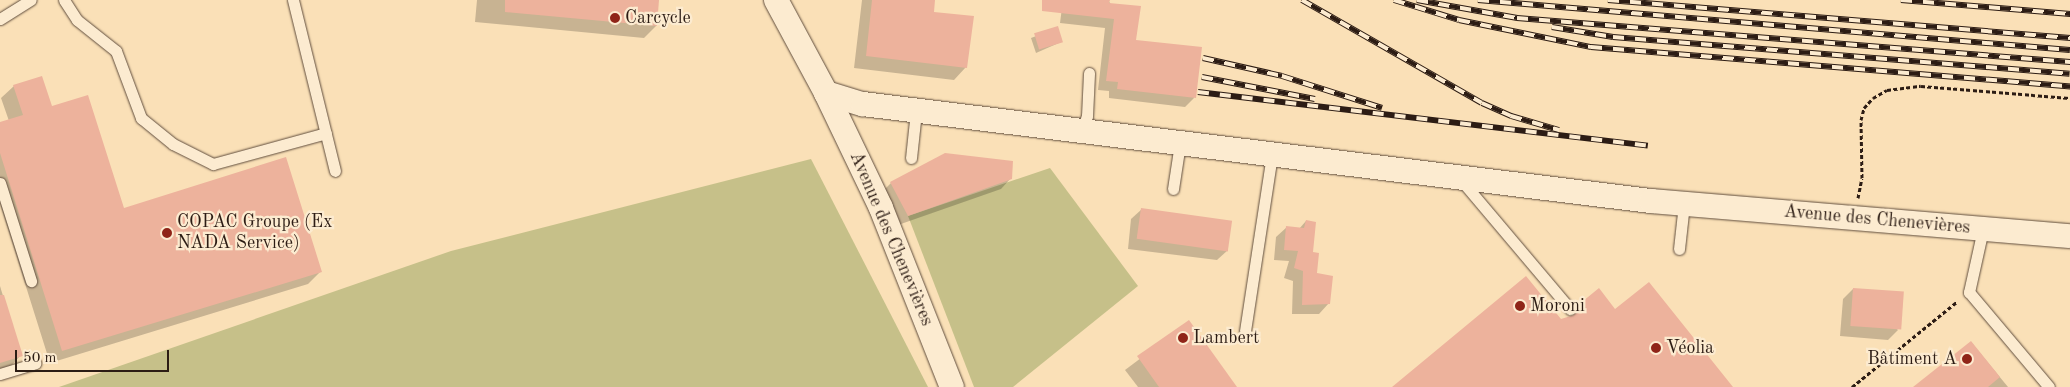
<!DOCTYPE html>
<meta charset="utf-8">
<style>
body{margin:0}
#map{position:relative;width:2070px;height:387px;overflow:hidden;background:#fae0b7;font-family:"Old Standard TT",serif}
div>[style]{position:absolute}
.green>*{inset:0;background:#c6c089}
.shadow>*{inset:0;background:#0003}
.building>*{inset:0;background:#edb29c;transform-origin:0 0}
.path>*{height:3px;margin-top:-1.5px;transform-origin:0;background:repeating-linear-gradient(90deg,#2c1c14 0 4px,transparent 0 6.5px)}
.roads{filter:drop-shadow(0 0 1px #604d3d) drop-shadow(0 0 1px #604d3d)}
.lane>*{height:11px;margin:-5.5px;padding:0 5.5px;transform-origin:5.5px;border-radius:5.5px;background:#fcebd0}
.street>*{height:24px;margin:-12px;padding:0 12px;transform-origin:12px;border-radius:12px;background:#fcebd0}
.rail>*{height:5.5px;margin-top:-2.75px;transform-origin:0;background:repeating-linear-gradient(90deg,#fcebd0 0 11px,#2c1c14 0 22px);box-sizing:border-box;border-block:1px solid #2c1c14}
.dots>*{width:14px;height:14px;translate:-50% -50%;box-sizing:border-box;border:2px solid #fcebd0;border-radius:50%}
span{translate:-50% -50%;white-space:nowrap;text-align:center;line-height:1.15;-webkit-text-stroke:4.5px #fcebd0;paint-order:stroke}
.poi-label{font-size:18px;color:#2c1c14}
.left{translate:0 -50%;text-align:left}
.right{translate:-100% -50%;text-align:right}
.street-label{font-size:18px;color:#2c1c14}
.scale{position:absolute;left:15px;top:350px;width:154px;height:22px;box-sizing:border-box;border:2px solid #2c1c14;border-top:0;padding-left:6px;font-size:15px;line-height:18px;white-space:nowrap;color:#2c1c14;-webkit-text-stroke:4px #fcebd0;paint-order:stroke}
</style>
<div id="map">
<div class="green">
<div style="clip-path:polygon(811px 159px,928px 387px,59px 387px,451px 251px)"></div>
<div style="clip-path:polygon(1050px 168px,1138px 286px,1013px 387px,974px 387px,908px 216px)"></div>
</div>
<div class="shadow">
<div style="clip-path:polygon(477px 0,658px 0,656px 26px,644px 38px,475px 22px)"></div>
<div style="clip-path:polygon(862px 0,934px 0,933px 13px,966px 67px,954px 80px,854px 68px)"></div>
<div style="clip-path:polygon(1063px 0,1108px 0,1135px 41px,1201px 49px,1194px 98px,1185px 107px,1109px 98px,1109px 91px,1098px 90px,1105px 28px,1060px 23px)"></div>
<div style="clip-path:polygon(1057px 28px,1061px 42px,1036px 53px,1031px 38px)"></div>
<div style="clip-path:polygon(14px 86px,51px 108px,123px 210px,320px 272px,308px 284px,50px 363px,0 204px,0 123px,9px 121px,1px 98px)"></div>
<div style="clip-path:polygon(1011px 178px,1001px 189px,898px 225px,881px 193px,891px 183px)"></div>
<div style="clip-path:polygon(1142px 209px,1228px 250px,1217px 260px,1128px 249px,1131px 219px)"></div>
<div style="clip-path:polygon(1306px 221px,1316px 274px,1329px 303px,1319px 314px,1292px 314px,1293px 281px,1284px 278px,1289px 261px,1274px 260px,1276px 237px,1287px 227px,1299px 229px)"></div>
<div style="clip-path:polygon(0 286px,21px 355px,9px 368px,0 371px)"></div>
<div style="clip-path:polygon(1853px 289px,1898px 330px,1888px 340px,1840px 336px,1843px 299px)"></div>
<div style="clip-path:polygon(1189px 322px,1235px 387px,1138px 387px,1125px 370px)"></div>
<div style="clip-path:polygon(1971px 342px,2008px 387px,1915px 387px)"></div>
</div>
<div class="building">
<div style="clip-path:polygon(505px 0,659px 0,657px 26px,505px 12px)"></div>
<div style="clip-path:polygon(872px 0,935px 0,934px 12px,974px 16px,967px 68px,866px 56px)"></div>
<div style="clip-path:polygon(1042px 0,1110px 0,1109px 3px,1141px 6px,1136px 40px,1202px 47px,1196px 98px,1117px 89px,1118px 82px,1106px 81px,1114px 19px,1042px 11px)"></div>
<div style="left:1058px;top:26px;width:17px;height:25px;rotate:73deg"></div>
<div style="clip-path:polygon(42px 76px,52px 106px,88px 95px,124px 208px,286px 157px,322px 272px,62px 351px,0 153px,0 122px,23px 115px,13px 85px)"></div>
<div style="clip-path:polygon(945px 153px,1013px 161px,1012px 179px,908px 216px,890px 182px)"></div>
<div style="left:1141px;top:208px;width:92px;height:31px;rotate:8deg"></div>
<div style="clip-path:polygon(1306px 220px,1316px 222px,1313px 252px,1319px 253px,1317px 273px,1333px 276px,1330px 304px,1302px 305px,1303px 271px,1294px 268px,1298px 251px,1284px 250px,1286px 226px,1304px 228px)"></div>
<div style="clip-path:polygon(1526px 276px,1561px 319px,1574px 315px,1577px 306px,1599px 288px,1615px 309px,1649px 282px,1733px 387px,1392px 387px)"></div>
<div style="left:1853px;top:288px;width:51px;height:38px;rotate:4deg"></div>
<div style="clip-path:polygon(0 295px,4px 295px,23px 356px,0 363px)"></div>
<div style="clip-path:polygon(1189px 320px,1237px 387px,1159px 387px,1137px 356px)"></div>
<div style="clip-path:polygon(1971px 341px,2000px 377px,1988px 387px,1913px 387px)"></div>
</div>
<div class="path">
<div style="left:1858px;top:198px;width:20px;rotate:-79deg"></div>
<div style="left:1862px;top:178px;width:58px;rotate:-91deg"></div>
<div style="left:1861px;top:120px;width:12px;rotate:-76deg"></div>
<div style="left:1864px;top:108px;width:13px;rotate:-48deg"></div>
<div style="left:1873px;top:98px;width:16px;rotate:-30deg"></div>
<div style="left:1887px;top:90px;width:34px;rotate:-7deg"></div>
<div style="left:1921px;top:86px;width:149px;rotate:4.6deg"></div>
<div style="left:1852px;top:387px;width:136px;rotate:-39.1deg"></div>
</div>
<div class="roads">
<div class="lane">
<div style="left:64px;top:0;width:24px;rotate:57deg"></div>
<div style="left:77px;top:20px;width:50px;rotate:38.5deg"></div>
<div style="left:116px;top:51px;width:72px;rotate:69.5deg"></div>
<div style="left:141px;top:118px;width:41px;rotate:39.1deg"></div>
<div style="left:173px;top:144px;width:45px;rotate:26.6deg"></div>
<div style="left:213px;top:164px;width:117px;rotate:-15.3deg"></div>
<div style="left:293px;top:0;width:176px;rotate:76.2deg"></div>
<div style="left:0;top:19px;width:36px;rotate:-32deg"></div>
<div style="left:1082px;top:131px;width:16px;rotate:-72deg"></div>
<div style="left:1087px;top:116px;width:43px;rotate:-87.3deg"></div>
<div style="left:911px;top:158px;width:47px;rotate:-83.9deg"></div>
<div style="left:1461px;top:180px;width:169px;rotate:49.8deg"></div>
<div style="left:0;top:183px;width:103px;rotate:72.4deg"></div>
<div style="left:1173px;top:189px;width:47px;rotate:-81.3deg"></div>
<div style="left:1983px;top:229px;width:65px;rotate:102.5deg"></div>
<div style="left:1969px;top:292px;width:124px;rotate:49.9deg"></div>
<div style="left:1679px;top:249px;width:45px;rotate:-83.7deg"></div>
<div style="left:1245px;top:331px;width:178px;rotate:-81.3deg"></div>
<div style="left:0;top:374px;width:37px;rotate:-17deg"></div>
</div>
<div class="street">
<div style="left:776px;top:0;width:106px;rotate:61.7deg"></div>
<div style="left:826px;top:93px;width:127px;rotate:64.4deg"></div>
<div style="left:881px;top:208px;width:193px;rotate:68.4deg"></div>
<div style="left:826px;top:93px;width:39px;rotate:17deg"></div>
<div style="left:863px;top:104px;width:794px;rotate:7.02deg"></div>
<div style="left:1651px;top:201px;width:420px;rotate:4.8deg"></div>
</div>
</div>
<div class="rail">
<div style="left:1302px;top:0;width:207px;rotate:29.8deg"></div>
<div style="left:1482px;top:103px;width:32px;rotate:24deg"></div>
<div style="left:1511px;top:116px;width:50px;rotate:16.3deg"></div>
<div style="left:1394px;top:0;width:68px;rotate:17.1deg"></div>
<div style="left:1459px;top:20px;width:135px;rotate:11.6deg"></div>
<div style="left:1591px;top:47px;width:481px;rotate:4.7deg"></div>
<div style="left:1417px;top:0;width:102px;rotate:10.2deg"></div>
<div style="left:1517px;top:18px;width:555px;rotate:4.55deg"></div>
<div style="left:1478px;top:0;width:594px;rotate:4.83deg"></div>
<div style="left:1608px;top:0;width:464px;rotate:4.7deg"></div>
<div style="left:1901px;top:0;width:170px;rotate:4.7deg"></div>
<div style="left:1552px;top:27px;width:62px;rotate:9.3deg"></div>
<div style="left:1613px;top:37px;width:458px;rotate:4.6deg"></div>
<div style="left:1203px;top:58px;width:81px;rotate:12.8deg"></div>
<div style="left:1282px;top:76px;width:105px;rotate:17.7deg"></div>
<div style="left:1202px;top:77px;width:115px;rotate:11deg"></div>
<div style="left:1198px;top:92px;width:453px;rotate:6.8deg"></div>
</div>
<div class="dots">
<div style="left:615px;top:18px;background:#8f2418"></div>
<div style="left:167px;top:233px;background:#8f2418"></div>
<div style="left:1520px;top:306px;background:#8f2418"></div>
<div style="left:1183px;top:338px;background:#8f2418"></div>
<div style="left:1656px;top:348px;background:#8f2418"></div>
<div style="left:1967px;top:359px;background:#8f2418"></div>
</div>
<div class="poi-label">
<span class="left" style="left:625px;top:18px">Carcycle</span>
<span class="left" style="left:177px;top:233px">COPAC Groupe (Ex<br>NADA Service)</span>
<span class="left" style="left:1530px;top:306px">Moroni</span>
<span class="left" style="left:1193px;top:338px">Lambert</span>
<span class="left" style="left:1666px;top:348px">Véolia</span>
<span class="right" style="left:1957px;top:359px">Bâtiment A</span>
</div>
<div class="street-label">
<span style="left:1877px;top:220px;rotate:5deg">Avenue des Chenevières</span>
<span style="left:891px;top:239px;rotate:67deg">Avenue des Chenevières</span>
</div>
<div class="scale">50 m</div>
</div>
